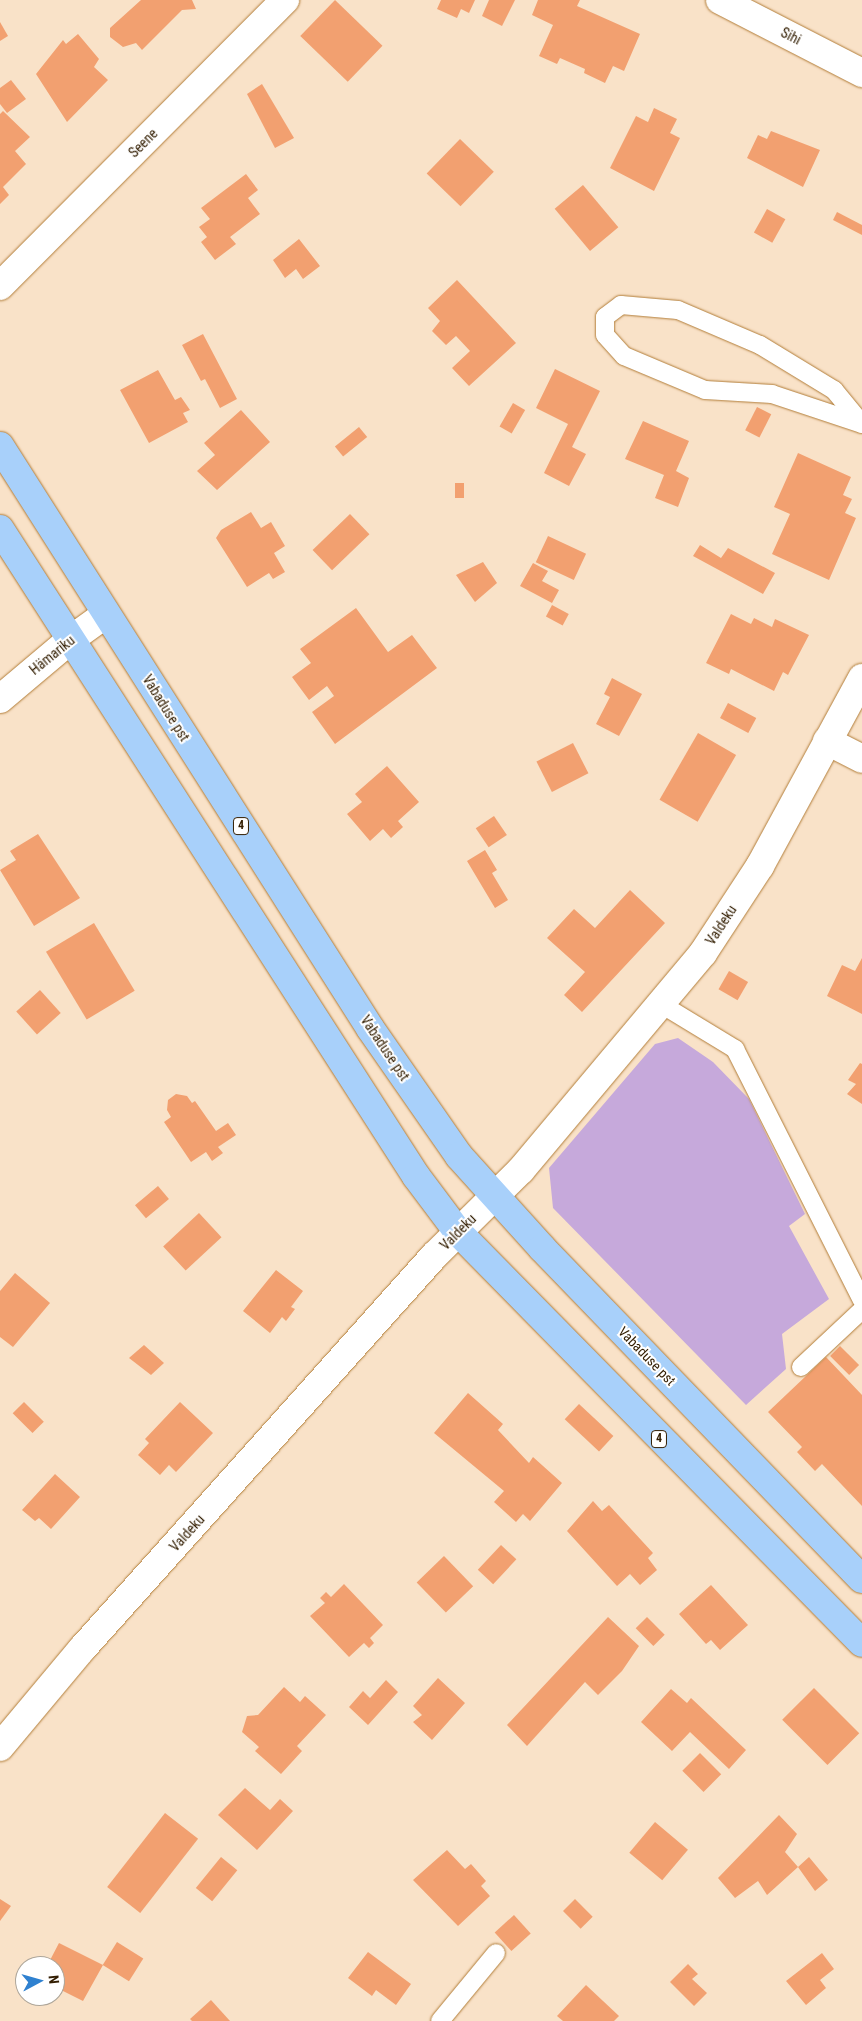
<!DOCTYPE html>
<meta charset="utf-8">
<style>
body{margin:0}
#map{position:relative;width:862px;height:2021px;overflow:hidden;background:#f9e2c8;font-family:"Roboto Condensed",sans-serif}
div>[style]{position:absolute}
.green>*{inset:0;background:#c6a9db}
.building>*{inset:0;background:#f2a070;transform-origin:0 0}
.roads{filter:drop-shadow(0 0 1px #b27d38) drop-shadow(0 0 1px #b27d38)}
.service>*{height:18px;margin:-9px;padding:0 9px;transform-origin:9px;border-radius:9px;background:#fff}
.minor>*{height:28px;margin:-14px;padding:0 14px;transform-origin:14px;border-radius:14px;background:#fff}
.tertiary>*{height:28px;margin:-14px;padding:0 14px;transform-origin:14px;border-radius:14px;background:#fff}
.trunk>*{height:28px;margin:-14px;padding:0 14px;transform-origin:14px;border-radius:14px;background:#a8d0fa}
span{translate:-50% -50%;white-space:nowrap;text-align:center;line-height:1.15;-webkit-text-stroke:4px #fff;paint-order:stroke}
.shield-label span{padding:1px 4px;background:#fff;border:1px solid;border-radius:4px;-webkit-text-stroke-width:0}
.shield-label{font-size:12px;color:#321d01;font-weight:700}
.street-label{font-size:14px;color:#321d01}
.north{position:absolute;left:15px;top:1956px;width:50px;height:50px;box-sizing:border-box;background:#fff;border:1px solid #ada599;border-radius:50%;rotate:84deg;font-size:14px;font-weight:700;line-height:20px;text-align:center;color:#321d01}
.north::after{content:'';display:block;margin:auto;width:18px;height:22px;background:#2f81d0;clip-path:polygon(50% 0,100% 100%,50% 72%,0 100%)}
</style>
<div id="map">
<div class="green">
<div style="clip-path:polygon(678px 1038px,713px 1062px,749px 1099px,805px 1214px,789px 1226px,829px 1299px,782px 1334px,786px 1369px,746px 1405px,553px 1208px,549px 1168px,655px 1044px)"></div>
</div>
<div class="building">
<div style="clip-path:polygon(141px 0,192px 0,196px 9px,182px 10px,142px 50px,136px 43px,123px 47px,110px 37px,110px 28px)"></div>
<div style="left:335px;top:0;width:66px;height:50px;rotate:44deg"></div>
<div style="clip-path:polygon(441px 0,475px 0,469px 13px,461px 9px,457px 18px,437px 9px)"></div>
<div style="clip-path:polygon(489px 0,515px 0,502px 26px,482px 16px)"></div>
<div style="clip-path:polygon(538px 0,580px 0,577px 6px,640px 34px,624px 71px,613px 66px,605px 83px,584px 73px,585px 69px,560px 58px,557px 64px,539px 56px,553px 25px,532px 15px)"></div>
<div style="clip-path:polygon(0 22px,8px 36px,0 41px)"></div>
<div style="clip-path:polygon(78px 34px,99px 59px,94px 67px,108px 80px,67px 122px,36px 74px,63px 40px,66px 44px)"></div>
<div style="clip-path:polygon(11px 80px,26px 99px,7px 113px,0 104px,0 88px)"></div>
<div style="clip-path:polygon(262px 84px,294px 138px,275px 148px,247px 94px)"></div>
<div style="clip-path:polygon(654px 108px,677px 119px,670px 133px,680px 138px,654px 191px,610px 168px,636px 116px,648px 122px)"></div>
<div style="clip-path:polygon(3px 111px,30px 137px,15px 151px,26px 164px,3px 187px,9px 195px,0 204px,0 114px)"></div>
<div style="clip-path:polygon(771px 131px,820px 150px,803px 187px,747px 158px,758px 135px,767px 139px)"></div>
<div style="left:460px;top:139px;width:47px;height:48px;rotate:44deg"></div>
<div style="clip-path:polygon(246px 174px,258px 190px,248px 198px,260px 214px,230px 237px,236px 244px,215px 260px,201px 242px,207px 237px,199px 227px,210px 219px,201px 208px)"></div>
<div style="left:583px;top:185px;width:55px;height:37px;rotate:50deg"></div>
<div style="left:767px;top:209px;width:21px;height:27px;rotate:29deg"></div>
<div style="clip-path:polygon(837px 212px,862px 225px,862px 235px,833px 220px)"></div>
<div style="clip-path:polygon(299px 239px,320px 266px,303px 279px,296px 269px,285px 278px,273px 260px)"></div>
<div style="clip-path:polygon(457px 280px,516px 343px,469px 386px,452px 368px,470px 351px,456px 336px,446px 345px,432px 331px,440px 321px,428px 308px)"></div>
<div style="clip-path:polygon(203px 334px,237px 399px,220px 408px,205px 379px,201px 381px,182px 345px)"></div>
<div style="clip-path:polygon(555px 369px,600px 391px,572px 447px,586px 454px,569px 486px,544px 473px,568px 424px,536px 408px)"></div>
<div style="clip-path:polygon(158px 370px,175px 400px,181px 397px,190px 410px,183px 413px,188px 422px,149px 443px,120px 390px)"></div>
<div style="left:513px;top:403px;width:14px;height:27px;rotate:30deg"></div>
<div style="left:757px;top:407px;width:16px;height:26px;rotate:27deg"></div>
<div style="clip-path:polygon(241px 410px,270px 442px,217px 490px,197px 471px,215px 455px,204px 443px)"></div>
<div style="clip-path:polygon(643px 421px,689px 441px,676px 471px,689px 478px,678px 507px,655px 498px,664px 475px,625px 459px)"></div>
<div style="left:359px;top:427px;width:13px;height:31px;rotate:51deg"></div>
<div style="clip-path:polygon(798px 453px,851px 477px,843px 495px,852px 499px,845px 513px,856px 518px,829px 580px,772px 554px,790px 514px,774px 507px)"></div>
<div style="left:455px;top:483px;width:9px;height:15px"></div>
<div style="clip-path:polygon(251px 512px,261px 528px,271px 522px,285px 546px,274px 553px,285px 572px,273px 579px,269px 573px,247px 587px,216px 538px,221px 530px)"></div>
<div style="left:350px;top:514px;width:28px;height:52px;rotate:46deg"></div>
<div style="left:548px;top:536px;width:42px;height:29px;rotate:25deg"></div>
<div style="clip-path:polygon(700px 545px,721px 558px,728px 548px,775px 573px,763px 594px,693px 556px)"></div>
<div style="clip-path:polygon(483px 562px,497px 583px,475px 602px,456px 575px)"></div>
<div style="clip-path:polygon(533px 563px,548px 571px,542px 581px,559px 590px,552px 603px,520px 586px)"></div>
<div style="left:552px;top:605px;width:19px;height:13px;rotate:28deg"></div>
<div style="clip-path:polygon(356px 608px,388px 652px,412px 635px,437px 668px,335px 744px,312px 712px,334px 696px,327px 686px,309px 700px,292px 677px,311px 663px,300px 649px)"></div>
<div style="clip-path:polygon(731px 614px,751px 624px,754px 618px,772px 627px,775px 619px,809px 635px,788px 675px,783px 672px,774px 691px,731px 669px,729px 674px,706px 663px)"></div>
<div style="clip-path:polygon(612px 678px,642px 694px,619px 736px,596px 724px,610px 697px,604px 694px)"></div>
<div style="left:728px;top:703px;width:32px;height:17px;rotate:28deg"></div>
<div style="left:698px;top:733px;width:44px;height:77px;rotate:30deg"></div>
<div style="left:573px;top:743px;width:34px;height:41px;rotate:63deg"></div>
<div style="clip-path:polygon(387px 766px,419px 802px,398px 821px,403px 827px,391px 838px,383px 829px,370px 841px,347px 814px,362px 802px,355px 794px)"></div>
<div style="left:494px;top:816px;width:23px;height:22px;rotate:56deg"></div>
<div style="clip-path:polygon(38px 834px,80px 898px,34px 926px,0 870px,16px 860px,10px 851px)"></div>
<div style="clip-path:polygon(485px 850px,497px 870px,492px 873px,508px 900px,495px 908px,467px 861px)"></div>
<div style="clip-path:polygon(630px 890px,665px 923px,582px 1012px,564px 995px,585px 972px,547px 938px,574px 909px,595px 928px)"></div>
<div style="left:94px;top:923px;width:79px;height:56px;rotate:59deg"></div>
<div style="clip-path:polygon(862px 958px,862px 1014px,827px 996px,842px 965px,855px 971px)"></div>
<div style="left:729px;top:971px;width:22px;height:21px;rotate:30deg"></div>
<div style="left:40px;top:990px;width:31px;height:32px;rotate:48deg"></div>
<div style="clip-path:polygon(860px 1063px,862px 1064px,862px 1104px,847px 1094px,856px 1084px,848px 1080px)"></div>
<div style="clip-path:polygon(176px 1094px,187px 1096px,192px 1103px,195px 1101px,216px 1131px,228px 1123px,236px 1135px,218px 1147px,223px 1153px,212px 1161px,206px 1152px,191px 1162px,164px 1122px,171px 1117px,167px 1110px,168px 1100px)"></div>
<div style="left:158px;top:1186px;width:17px;height:30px;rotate:50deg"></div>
<div style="left:199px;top:1213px;width:33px;height:49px;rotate:47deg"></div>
<div style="clip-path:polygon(276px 1270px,303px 1291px,291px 1307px,295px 1309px,286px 1321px,282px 1317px,270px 1333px,243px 1311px)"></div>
<div style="clip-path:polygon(15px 1273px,50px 1303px,13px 1347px,0 1337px,0 1291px)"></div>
<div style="clip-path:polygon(144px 1345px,164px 1363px,151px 1375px,129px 1358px)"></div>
<div style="left:840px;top:1346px;width:27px;height:14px;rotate:45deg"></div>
<div style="clip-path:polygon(826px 1357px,862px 1395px,862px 1506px,822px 1464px,815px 1471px,797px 1452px,802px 1447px,768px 1412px)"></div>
<div style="clip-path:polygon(468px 1393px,503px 1424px,498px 1430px,529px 1463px,533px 1457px,562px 1483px,530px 1521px,523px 1514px,516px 1522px,494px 1502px,504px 1491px,434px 1433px)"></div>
<div style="left:24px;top:1402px;width:28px;height:16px;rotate:45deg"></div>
<div style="clip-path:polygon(180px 1402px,213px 1433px,176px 1472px,169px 1465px,160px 1475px,138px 1455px,149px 1443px,145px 1439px)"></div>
<div style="left:579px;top:1404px;width:47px;height:21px;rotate:43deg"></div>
<div style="clip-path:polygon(55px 1474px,80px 1497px,51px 1529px,39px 1518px,35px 1521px,22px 1510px)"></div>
<div style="clip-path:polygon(593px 1501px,602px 1511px,609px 1505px,653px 1553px,648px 1558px,657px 1570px,640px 1585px,630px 1574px,617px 1586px,567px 1531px)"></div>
<div style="left:501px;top:1545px;width:21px;height:34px;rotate:43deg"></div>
<div style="left:444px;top:1556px;width:42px;height:38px;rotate:46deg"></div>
<div style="clip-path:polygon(344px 1584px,383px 1625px,370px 1638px,374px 1643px,369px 1648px,364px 1643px,349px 1657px,310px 1616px,325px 1603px,320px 1598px,326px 1592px,331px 1597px)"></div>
<div style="clip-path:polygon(711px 1585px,748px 1625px,720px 1650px,711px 1640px,706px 1644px,679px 1614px)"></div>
<div style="clip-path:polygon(608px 1617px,639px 1646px,622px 1671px,598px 1695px,585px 1682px,527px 1746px,507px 1725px)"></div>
<div style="left:647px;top:1617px;width:25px;height:16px;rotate:45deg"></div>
<div style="clip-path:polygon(438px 1678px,465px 1703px,432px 1740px,413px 1722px,422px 1715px,413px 1706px)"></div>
<div style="clip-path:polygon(386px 1680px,398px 1692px,368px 1725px,349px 1707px,363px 1691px,370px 1698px)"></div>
<div style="clip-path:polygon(284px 1687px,300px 1702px,305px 1696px,326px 1715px,297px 1746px,302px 1751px,281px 1774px,255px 1751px,259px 1747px,242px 1732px,247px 1716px,258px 1715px)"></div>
<div style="left:814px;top:1688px;width:64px;height:45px;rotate:45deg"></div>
<div style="clip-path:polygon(671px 1689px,687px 1703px,691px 1698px,746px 1750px,729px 1769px,690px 1732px,672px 1751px,641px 1722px)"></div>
<div style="left:700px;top:1753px;width:30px;height:25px;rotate:45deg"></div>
<div style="clip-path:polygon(245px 1788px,270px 1810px,280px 1799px,293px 1811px,257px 1850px,218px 1815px)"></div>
<div style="left:165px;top:1813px;width:42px;height:94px;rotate:38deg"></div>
<div style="clip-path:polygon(779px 1815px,797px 1834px,785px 1852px,798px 1867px,809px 1857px,828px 1880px,815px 1891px,798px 1867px,767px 1895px,758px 1881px,735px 1898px,718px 1878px)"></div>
<div style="left:655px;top:1822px;width:43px;height:40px;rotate:40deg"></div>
<div style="clip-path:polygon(447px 1850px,465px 1869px,471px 1864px,486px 1881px,481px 1886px,490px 1896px,458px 1926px,413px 1880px)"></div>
<div style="left:221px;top:1857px;width:21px;height:40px;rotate:39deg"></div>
<div style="clip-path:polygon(0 1899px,11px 1906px,0 1921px)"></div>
<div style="left:575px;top:1899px;width:25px;height:17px;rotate:45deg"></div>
<div style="left:514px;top:1915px;width:25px;height:26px;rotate:48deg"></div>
<div style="left:117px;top:1942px;width:31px;height:27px;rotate:32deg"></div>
<div style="clip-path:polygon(59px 1943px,103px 1965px,83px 2001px,55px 1987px,55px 1966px,47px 1966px)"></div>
<div style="clip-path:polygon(368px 1952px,411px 1984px,396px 2005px,376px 1990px,372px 1996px,348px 1978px)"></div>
<div style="clip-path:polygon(822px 1953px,834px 1969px,820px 1980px,826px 1988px,806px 2005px,786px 1981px)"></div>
<div style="clip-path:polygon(688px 1964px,698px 1974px,692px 1979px,707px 1993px,694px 2006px,670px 1982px)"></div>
<div style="clip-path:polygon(586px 1985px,619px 2016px,614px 2021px,563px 2021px,557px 2016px)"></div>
<div style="clip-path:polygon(211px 2000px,230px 2021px,192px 2021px,190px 2019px)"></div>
</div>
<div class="roads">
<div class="service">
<div style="left:621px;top:305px;width:57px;rotate:5deg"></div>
<div style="left:678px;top:310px;width:89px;rotate:23.1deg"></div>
<div style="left:760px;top:345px;width:87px;rotate:31.3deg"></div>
<div style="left:834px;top:390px;width:44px;rotate:50.5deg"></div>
<div style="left:862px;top:424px;width:95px;rotate:-161.6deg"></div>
<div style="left:772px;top:394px;width:67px;rotate:-176.6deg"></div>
<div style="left:705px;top:390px;width:88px;rotate:-157.2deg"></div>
<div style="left:624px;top:356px;width:28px;rotate:-132deg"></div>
<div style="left:605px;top:335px;width:18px;rotate:-90deg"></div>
<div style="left:605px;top:317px;width:20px;rotate:-37deg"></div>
<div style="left:661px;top:1004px;width:87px;rotate:31.3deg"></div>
<div style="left:735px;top:1049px;width:281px;rotate:63.2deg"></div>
<div style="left:801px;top:1367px;width:83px;rotate:-43.1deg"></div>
<div style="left:440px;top:2021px;width:88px;rotate:-50.5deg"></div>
</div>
<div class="minor">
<div style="left:720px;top:0;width:160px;rotate:27.2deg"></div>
<div style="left:0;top:286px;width:404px;rotate:-45.1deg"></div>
<div style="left:0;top:699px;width:92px;rotate:-40.1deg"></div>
<div style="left:70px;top:640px;width:44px;rotate:-35.8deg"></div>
<div style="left:827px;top:741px;width:39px;rotate:27deg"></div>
</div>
<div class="tertiary">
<div style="left:0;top:1747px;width:128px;rotate:-50.1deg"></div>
<div style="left:82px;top:1649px;width:528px;rotate:-48.15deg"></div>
<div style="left:434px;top:1256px;width:122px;rotate:-44.7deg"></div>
<div style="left:521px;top:1170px;width:283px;rotate:-50deg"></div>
<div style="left:703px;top:953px;width:104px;rotate:-56.8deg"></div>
<div style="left:760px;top:866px;width:214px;rotate:-61.5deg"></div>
</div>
<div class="trunk">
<div style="left:0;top:446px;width:690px;rotate:57.55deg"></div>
<div style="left:370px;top:1028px;width:156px;rotate:55.2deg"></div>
<div style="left:459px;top:1156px;width:124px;rotate:47.9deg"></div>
<div style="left:542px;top:1248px;width:460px;rotate:46deg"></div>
<div style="left:0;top:529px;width:769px;rotate:57.26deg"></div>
<div style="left:416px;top:1176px;width:70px;rotate:53.1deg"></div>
<div style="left:458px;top:1232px;width:576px;rotate:45.49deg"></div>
</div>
</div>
<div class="shield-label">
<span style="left:241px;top:826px">4</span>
<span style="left:659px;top:1439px">4</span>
</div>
<div class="street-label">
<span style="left:791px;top:36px;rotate:27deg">Sihi</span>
<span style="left:143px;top:143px;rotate:-45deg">Seene</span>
<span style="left:52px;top:655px;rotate:-39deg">Hämariku</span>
<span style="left:166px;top:708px;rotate:58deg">Vabaduse pst</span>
<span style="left:721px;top:925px;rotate:-57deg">Valdeku</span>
<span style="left:385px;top:1048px;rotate:56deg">Vabaduse pst</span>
<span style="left:458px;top:1232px;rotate:-45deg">Valdeku</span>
<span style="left:647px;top:1356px;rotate:46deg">Vabaduse pst</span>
<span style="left:187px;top:1533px;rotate:-48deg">Valdeku</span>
</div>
<div class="north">N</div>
</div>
